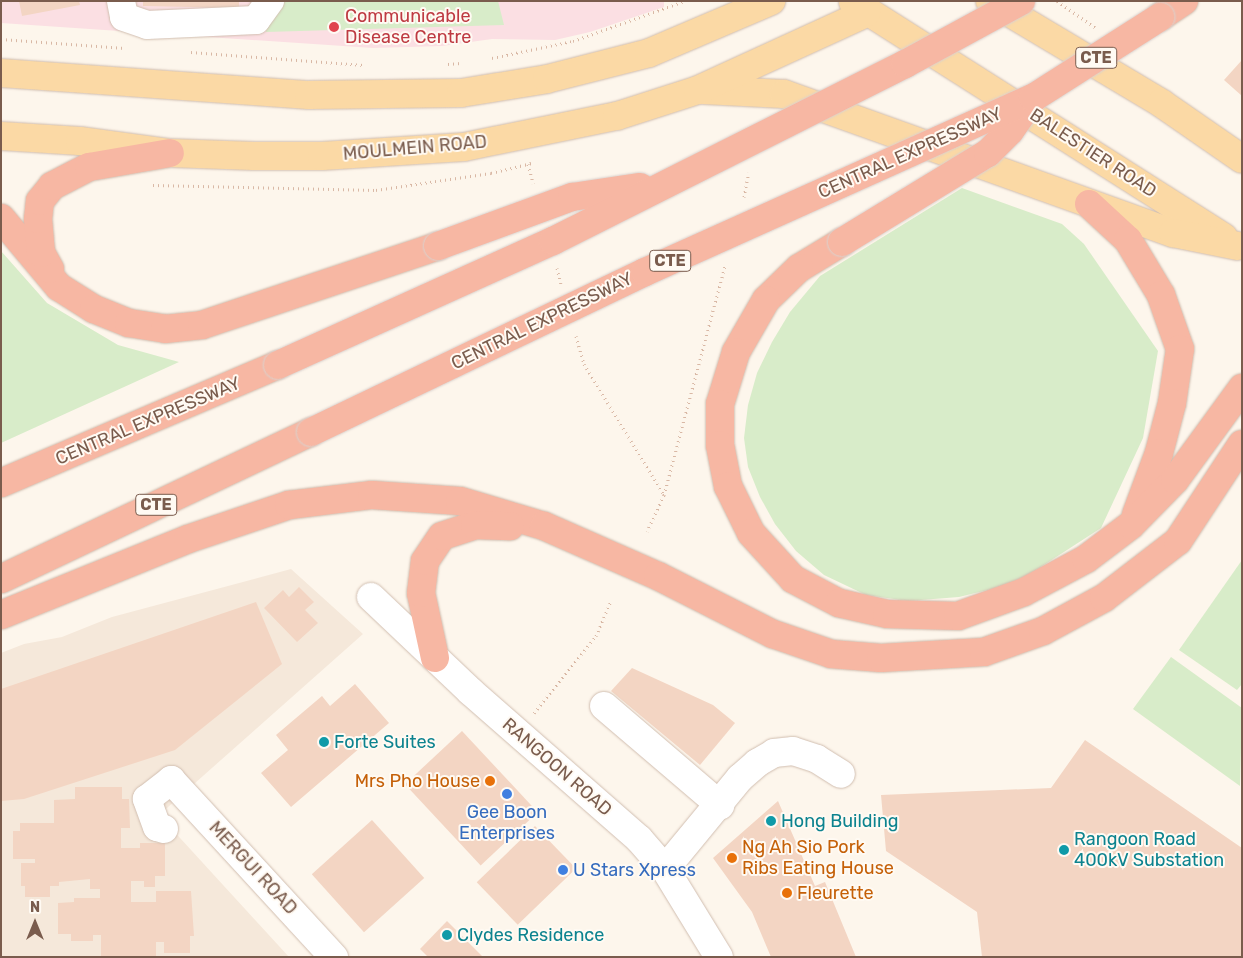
<!DOCTYPE html>
<style>
body{margin:0}
#map{position:relative;width:1243px;height:958px;overflow:hidden;background:#fdf6ec;font-family:Rubik,sans-serif}
div>[style]{position:absolute}
.residential>*{inset:0;background:#f5e8da}
.medical>*{inset:0;background:#fbdfe3}
.green>*{inset:0;background:#d8ecc9}
.building>*{inset:0;background:#f3d5c3;transform-origin:0 0}
.path>*{height:3px;margin-top:-1.5px;transform-origin:0;background:repeating-linear-gradient(90deg,#d9b8a5 0 1px,transparent 0 5px)}
.roads{filter:drop-shadow(0 0 1px #d1beb0) drop-shadow(0 0 1px #d1beb0)}
.minor>*{height:28px;margin:-14px;padding:0 14px;transform-origin:14px;border-radius:14px;background:#fff}
.major>*{height:28px;margin:-14px;padding:0 14px;transform-origin:14px;border-radius:14px;background:#fbd9a5}
.highway>*{height:28px;margin:-14px;padding:0 14px;transform-origin:14px;border-radius:14px;background:#f7b7a3}
.bridges{filter:drop-shadow(0 0 1px #dad1cd) drop-shadow(0 0 1px #dad1cd)}
.highway-bridge>*{height:28px;margin:-14px;padding:0 14px;transform-origin:14px;border-radius:14px;background:#f7b7a3}
.dots>*{width:14px;height:14px;translate:-50% -50%;box-sizing:border-box;border:2px solid #fffaf3;border-radius:50%}
span{translate:-50% -50%;white-space:nowrap;text-align:center;line-height:1.15;-webkit-text-stroke:4px #fffaf3;paint-order:stroke}
.shield-label span{padding:1px 4px;background:#fffaf3;border:1px solid;border-radius:4px;-webkit-text-stroke-width:0}
.shield-label{font-size:16px;color:#7a5c4d;font-weight:700}
.health-label{font-size:18px;color:#be3a42}
.left{translate:0 -50%;text-align:left}
.street-label{font-size:18px;color:#7a5c4d}
.culture-label{font-size:18px;color:#0d838f}
.food-label{font-size:18px;color:#c56008}
.right{translate:-100% -50%;text-align:right}
.shop-label{font-size:18px;color:#366cbe}
.frame{position:absolute;inset:0;border:2px solid #7a5c4d;pointer-events:none}
.north{position:absolute;left:10px;top:898px;width:50px;height:50px;-webkit-text-stroke:4px #fffaf3;paint-order:stroke;rotate:0deg;font-size:14px;font-weight:700;line-height:20px;text-align:center;color:#7a5c4d}
.north::after{content:'';display:block;margin:auto;width:18px;height:22px;background:#7a5c4d;clip-path:polygon(50% 0,100% 100%,50% 72%,0 100%)}
</style>
<div id="map">
<div class="residential">
<div style="clip-path:polygon(291px 569px,363px 634px,159px 815px,289px 957px,1px 957px,1px 653px,24px 644px,62px 637px,112px 617px)"></div>
</div>
<div class="medical">
<div style="clip-path:polygon(1px 1px,664px 1px,664px 7px,590px 32px,555px 40px,492px 39px,442px 46px,373px 48px,1px 23px)"></div>
</div>
<div class="green">
<div style="clip-path:polygon(262px 1px,498px 1px,504px 25px,266px 32px)"></div>
<div style="clip-path:polygon(962px 188px,1062px 224px,1084px 244px,1158px 351px,1143px 438px,1101px 528px,1016px 583px,959px 597px,908px 601px,866px 595px,824px 575px,796px 551px,775px 524px,760px 497px,748px 467px,744px 438px,748px 405px,757px 373px,772px 342px,790px 312px,820px 276px)"></div>
<div style="clip-path:polygon(1px 251px,47px 303px,118px 345px,179px 362px,1px 443px)"></div>
<div style="clip-path:polygon(1242px 560px,1242px 684px,1237px 690px,1179px 650px)"></div>
<div style="clip-path:polygon(1171px 657px,1242px 708px,1240px 786px,1133px 709px)"></div>
</div>
<div class="building">
<div style="clip-path:polygon(19px 1px,79px 1px,80px 5px,22px 16px)"></div>
<div style="clip-path:polygon(143px 1px,239px 1px,239px 8px,143px 6px)"></div>
<div style="clip-path:polygon(1242px 60px,1242px 96px,1224px 80px)"></div>
<div style="clip-path:polygon(299px 587px,314px 602px,305px 610px,318px 623px,297px 642px,264px 608px,283px 590px,289px 597px)"></div>
<div style="clip-path:polygon(256px 602px,282px 664px,175px 750px,24px 799px,1px 801px,1px 689px)"></div>
<div style="clip-path:polygon(632px 668px,713px 705px,735px 723px,700px 765px,611px 691px)"></div>
<div style="clip-path:polygon(355px 684px,389px 723px,291px 807px,261px 773px,288px 750px,276px 735px,322px 696px,330px 706px)"></div>
<div style="left:462px;top:731px;width:111px;height:78px;rotate:47deg"></div>
<div style="clip-path:polygon(1085px 740px,1242px 848px,1242px 957px,982px 957px,977px 912px,886px 851px,881px 795px,1051px 788px)"></div>
<div style="clip-path:polygon(75px 787px,122px 787px,122px 799px,129px 799px,130px 828px,121px 828px,121px 848px,140px 848px,140px 843px,165px 843px,165px 876px,155px 876px,155px 887px,144px 887px,144px 881px,131px 881px,131px 902px,156px 902px,156px 891px,191px 891px,194px 936px,190px 936px,190px 953px,164px 953px,164px 942px,156px 942px,156px 957px,101px 957px,101px 935px,93px 935px,93px 941px,71px 941px,71px 934px,58px 934px,58px 903px,74px 902px,74px 898px,100px 898px,100px 889px,90px 889px,90px 879px,59px 882px,59px 886px,50px 886px,50px 897px,25px 897px,25px 886px,21px 886px,21px 863px,35px 863px,35px 859px,13px 859px,13px 831px,20px 831px,20px 823px,54px 823px,54px 800px,75px 799px)"></div>
<div style="clip-path:polygon(778px 801px,815px 886px,825px 882px,856px 957px,771px 957px,752px 912px,713px 858px)"></div>
<div style="left:372px;top:820px;width:78px;height:81px;rotate:48deg"></div>
<div style="left:535px;top:826px;width:59px;height:81px;rotate:46deg"></div>
<div style="clip-path:polygon(447px 921px,483px 957px,428px 957px,420px 949px)"></div>
</div>
<div class="path">
<div style="left:1057px;top:1px;width:47px;rotate:34.7deg"></div>
<div style="left:1px;top:39px;width:124px;rotate:4.2deg"></div>
<div style="left:191px;top:52px;width:173px;rotate:4.3deg"></div>
<div style="left:492px;top:58px;width:83px;rotate:-11.9deg"></div>
<div style="left:573px;top:41px;width:119px;rotate:-19.7deg"></div>
<div style="left:448px;top:64px;width:13px;rotate:-4deg"></div>
<div style="left:528px;top:164px;width:20px;rotate:75deg"></div>
<div style="left:153px;top:185px;width:223px;rotate:1.3deg"></div>
<div style="left:376px;top:190px;width:116px;rotate:-8.4deg"></div>
<div style="left:491px;top:173px;width:42px;rotate:-13.7deg"></div>
<div style="left:744px;top:197px;width:25px;rotate:-79deg"></div>
<div style="left:557px;top:268px;width:16px;rotate:76deg"></div>
<div style="left:576px;top:336px;width:29px;rotate:74deg"></div>
<div style="left:584px;top:364px;width:153px;rotate:58.6deg"></div>
<div style="left:664px;top:495px;width:40px;rotate:115deg"></div>
<div style="left:664px;top:495px;width:237px;rotate:-75.1deg"></div>
<div style="left:534px;top:713px;width:99px;rotate:-51.2deg"></div>
<div style="left:596px;top:636px;width:38px;rotate:-67deg"></div>
</div>
<div class="roads">
<div class="minor">
<div style="left:121px;top:1px;width:16px;rotate:79deg"></div>
<div style="left:124px;top:17px;width:24px;rotate:19deg"></div>
<div style="left:147px;top:25px;width:109px;rotate:-2.6deg"></div>
<div style="left:256px;top:20px;width:24px;rotate:-54deg"></div>
<div style="left:371px;top:597px;width:137px;rotate:43.5deg"></div>
<div style="left:470px;top:691px;width:225px;rotate:41.2deg"></div>
<div style="left:639px;top:839px;width:40px;rotate:49deg"></div>
<div style="left:665px;top:869px;width:103px;rotate:58.5deg"></div>
<div style="left:604px;top:706px;width:153px;rotate:40.5deg"></div>
<div style="left:164px;top:829px;width:7px;rotate:-164deg"></div>
<div style="left:157px;top:827px;width:30px;rotate:-110deg"></div>
<div style="left:147px;top:799px;width:31px;rotate:-38deg"></div>
<div style="left:171px;top:780px;width:241px;rotate:47.4deg"></div>
<div style="left:665px;top:869px;width:118px;rotate:-50.5deg"></div>
<div style="left:740px;top:778px;width:23px;rotate:-41deg"></div>
<div style="left:757px;top:763px;width:20px;rotate:-30deg"></div>
<div style="left:774px;top:753px;width:19px;rotate:-6deg"></div>
<div style="left:793px;top:751px;width:25px;rotate:18deg"></div>
<div style="left:817px;top:759px;width:28px;rotate:32deg"></div>
</div>
<div class="major">
<div style="left:990px;top:1px;width:199px;rotate:30.8deg"></div>
<div style="left:1161px;top:103px;width:98px;rotate:34.7deg"></div>
<div style="left:853px;top:2px;width:439px;rotate:32.4deg"></div>
<div style="left:1px;top:73px;width:309px;rotate:4.1deg"></div>
<div style="left:309px;top:95px;width:152px;rotate:-0.8deg"></div>
<div style="left:461px;top:93px;width:87px;rotate:-9.2deg"></div>
<div style="left:547px;top:79px;width:105px;rotate:-14.3deg"></div>
<div style="left:649px;top:53px;width:133px;rotate:-23.1deg"></div>
<div style="left:704px;top:90px;width:80px;rotate:2.9deg"></div>
<div style="left:784px;top:94px;width:413px;rotate:19.7deg"></div>
<div style="left:1173px;top:233px;width:66px;rotate:11.3deg"></div>
<div style="left:1px;top:136px;width:79px;rotate:3.6deg"></div>
<div style="left:80px;top:141px;width:91px;rotate:7.6deg"></div>
<div style="left:170px;top:153px;width:84px;rotate:2deg"></div>
<div style="left:254px;top:156px;width:68px"></div>
<div style="left:322px;top:156px;width:142px;rotate:-3.6deg"></div>
<div style="left:464px;top:147px;width:156px;rotate:-11.5deg"></div>
<div style="left:617px;top:116px;width:85px;rotate:-17.8deg"></div>
<div style="left:698px;top:90px;width:185px;rotate:-24.6deg"></div>
</div>
<div class="highway">
<div style="left:1160px;top:17px;width:29px;rotate:-34deg"></div>
<div style="left:1089px;top:204px;width:53px;rotate:42.7deg"></div>
<div style="left:1128px;top:240px;width:64px;rotate:59deg"></div>
<div style="left:1161px;top:295px;width:57px;rotate:70.6deg"></div>
<div style="left:1180px;top:349px;width:55px;rotate:98.4deg"></div>
<div style="left:1172px;top:403px;width:52px;rotate:104.6deg"></div>
<div style="left:1159px;top:453px;width:66px;rotate:110.4deg"></div>
<div style="left:1px;top:218px;width:90px;rotate:50deg"></div>
<div style="left:59px;top:287px;width:41px;rotate:32.2deg"></div>
<div style="left:94px;top:309px;width:38px;rotate:22deg"></div>
<div style="left:129px;top:323px;width:36px;rotate:9deg"></div>
<div style="left:165px;top:329px;width:37px;rotate:-6deg"></div>
<div style="left:202px;top:325px;width:249px;rotate:-18.5deg"></div>
<div style="left:842px;top:242px;width:50px;rotate:148.8deg"></div>
<div style="left:799px;top:268px;width:46px;rotate:135.9deg"></div>
<div style="left:766px;top:300px;width:60px;rotate:120deg"></div>
<div style="left:736px;top:352px;width:54px;rotate:107.1deg"></div>
<div style="left:720px;top:404px;width:41px;rotate:90deg"></div>
<div style="left:720px;top:445px;width:42px;rotate:79deg"></div>
<div style="left:728px;top:486px;width:52px;rotate:63.9deg"></div>
<div style="left:751px;top:533px;width:62px;rotate:47.6deg"></div>
<div style="left:793px;top:579px;width:52px;rotate:27.6deg"></div>
<div style="left:839px;top:603px;width:49px;rotate:12.9deg"></div>
<div style="left:887px;top:614px;width:71px;rotate:1.6deg"></div>
<div style="left:958px;top:616px;width:70px;rotate:-20deg"></div>
<div style="left:1024px;top:592px;width:70px;rotate:-28deg"></div>
<div style="left:1086px;top:559px;width:56px;rotate:-37.1deg"></div>
<div style="left:1131px;top:525px;width:63px;rotate:-45.6deg"></div>
<div style="left:1175px;top:480px;width:114px;rotate:-53.9deg"></div>
<div style="left:50px;top:269px;width:18px;rotate:-119deg"></div>
<div style="left:41px;top:253px;width:34px;rotate:-95deg"></div>
<div style="left:38px;top:219px;width:18px;rotate:-84deg"></div>
<div style="left:40px;top:201px;width:19px;rotate:-51deg"></div>
<div style="left:52px;top:186px;width:42px;rotate:-27.2deg"></div>
<div style="left:89px;top:167px;width:82px;rotate:-9.8deg"></div>
<div style="left:1px;top:483px;width:301px;rotate:-23.1deg"></div>
<div style="left:1px;top:579px;width:343px;rotate:-25.4deg"></div>
<div style="left:1px;top:615px;width:202px;rotate:-22.1deg"></div>
<div style="left:188px;top:539px;width:107px;rotate:-18.6deg"></div>
<div style="left:289px;top:505px;width:84px;rotate:-6.9deg"></div>
<div style="left:372px;top:495px;width:88px;rotate:3.9deg"></div>
<div style="left:460px;top:501px;width:88px;rotate:16.6deg"></div>
<div style="left:544px;top:526px;width:124px;rotate:23.7deg"></div>
<div style="left:658px;top:576px;width:129px;rotate:26.8deg"></div>
<div style="left:773px;top:634px;width:61px;rotate:19deg"></div>
<div style="left:831px;top:654px;width:50px;rotate:4.6deg"></div>
<div style="left:881px;top:658px;width:103px;rotate:-3.3deg"></div>
<div style="left:984px;top:652px;width:63px;rotate:-19.6deg"></div>
<div style="left:1043px;top:631px;width:69px;rotate:-28.4deg"></div>
<div style="left:1104px;top:598px;width:93px;rotate:-37.6deg"></div>
<div style="left:1178px;top:541px;width:116px;rotate:-56.6deg"></div>
<div style="left:435px;top:658px;width:66px;rotate:-102.2deg"></div>
<div style="left:421px;top:593px;width:32px;rotate:-83deg"></div>
<div style="left:425px;top:561px;width:30px;rotate:-56deg"></div>
<div style="left:442px;top:536px;width:35px;rotate:-18deg"></div>
<div style="left:475px;top:525px;width:35px;rotate:2deg"></div>
</div>
</div>
<div class="bridges">
<div class="highway-bridge">
<div style="left:842px;top:242px;width:171px;rotate:-31.4deg"></div>
<div style="left:988px;top:153px;width:31px;rotate:-45deg"></div>
<div style="left:1010px;top:131px;width:40px;rotate:-55.1deg"></div>
<div style="left:438px;top:246px;width:143px;rotate:-20.1deg"></div>
<div style="left:572px;top:197px;width:69px;rotate:-8.4deg"></div>
<div style="left:278px;top:365px;width:302px;rotate:-24.3deg"></div>
<div style="left:553px;top:241px;width:394px;rotate:-26.7deg"></div>
<div style="left:905px;top:64px;width:132px;rotate:-28.5deg"></div>
<div style="left:311px;top:432px;width:370px;rotate:-25.6deg"></div>
<div style="left:645px;top:272px;width:425px;rotate:-24.2deg"></div>
<div style="left:1033px;top:98px;width:151px;rotate:-32.5deg"></div>
</div>
</div>
<div class="dots">
<div style="left:334px;top:27px;background:#e0444e"></div>
<div style="left:324px;top:742px;background:#0f9aa8"></div>
<div style="left:490px;top:781px;background:#e8710a"></div>
<div style="left:507px;top:794px;background:#3f7fe0"></div>
<div style="left:771px;top:821px;background:#0f9aa8"></div>
<div style="left:1064px;top:850px;background:#0f9aa8"></div>
<div style="left:732px;top:858px;background:#e8710a"></div>
<div style="left:563px;top:870px;background:#3f7fe0"></div>
<div style="left:787px;top:893px;background:#e8710a"></div>
<div style="left:447px;top:935px;background:#0f9aa8"></div>
</div>
<div class="shield-label">
<span style="left:1096px;top:58px">CTE</span>
<span style="left:670px;top:261px">CTE</span>
<span style="left:156px;top:505px">CTE</span>
</div>
<div class="health-label">
<span class="left" style="left:345px;top:27px">Communicable<br>Disease Centre</span>
</div>
<div class="street-label">
<span style="left:415px;top:148px;rotate:-5deg">MOULMEIN ROAD</span>
<span style="left:910px;top:153px;rotate:-24deg">CENTRAL EXPRESSWAY</span>
<span style="left:1093px;top:153px;rotate:33deg">BALESTIER ROAD</span>
<span style="left:542px;top:321px;rotate:-26deg">CENTRAL EXPRESSWAY</span>
<span style="left:148px;top:421px;rotate:-23deg">CENTRAL EXPRESSWAY</span>
<span style="left:557px;top:767px;rotate:41deg">RANGOON ROAD</span>
<span style="left:253px;top:868px;rotate:47deg">MERGUI ROAD</span>
</div>
<div class="culture-label">
<span class="left" style="left:334px;top:742px">Forte Suites</span>
<span class="left" style="left:781px;top:821px">Hong Building</span>
<span class="left" style="left:1074px;top:850px">Rangoon Road<br>400kV Substation</span>
<span class="left" style="left:457px;top:935px">Clydes Residence</span>
</div>
<div class="food-label">
<span class="right" style="left:480px;top:781px">Mrs Pho House</span>
<span class="left" style="left:742px;top:858px">Ng Ah Sio Pork<br>Ribs Eating House</span>
<span class="left" style="left:797px;top:893px">Fleurette</span>
</div>
<div class="shop-label">
<span style="left:507px;top:823px">Gee Boon<br>Enterprises</span>
<span class="left" style="left:573px;top:870px">U Stars Xpress</span>
</div>
<div class="frame"></div>
<div class="north">N</div>
</div>
